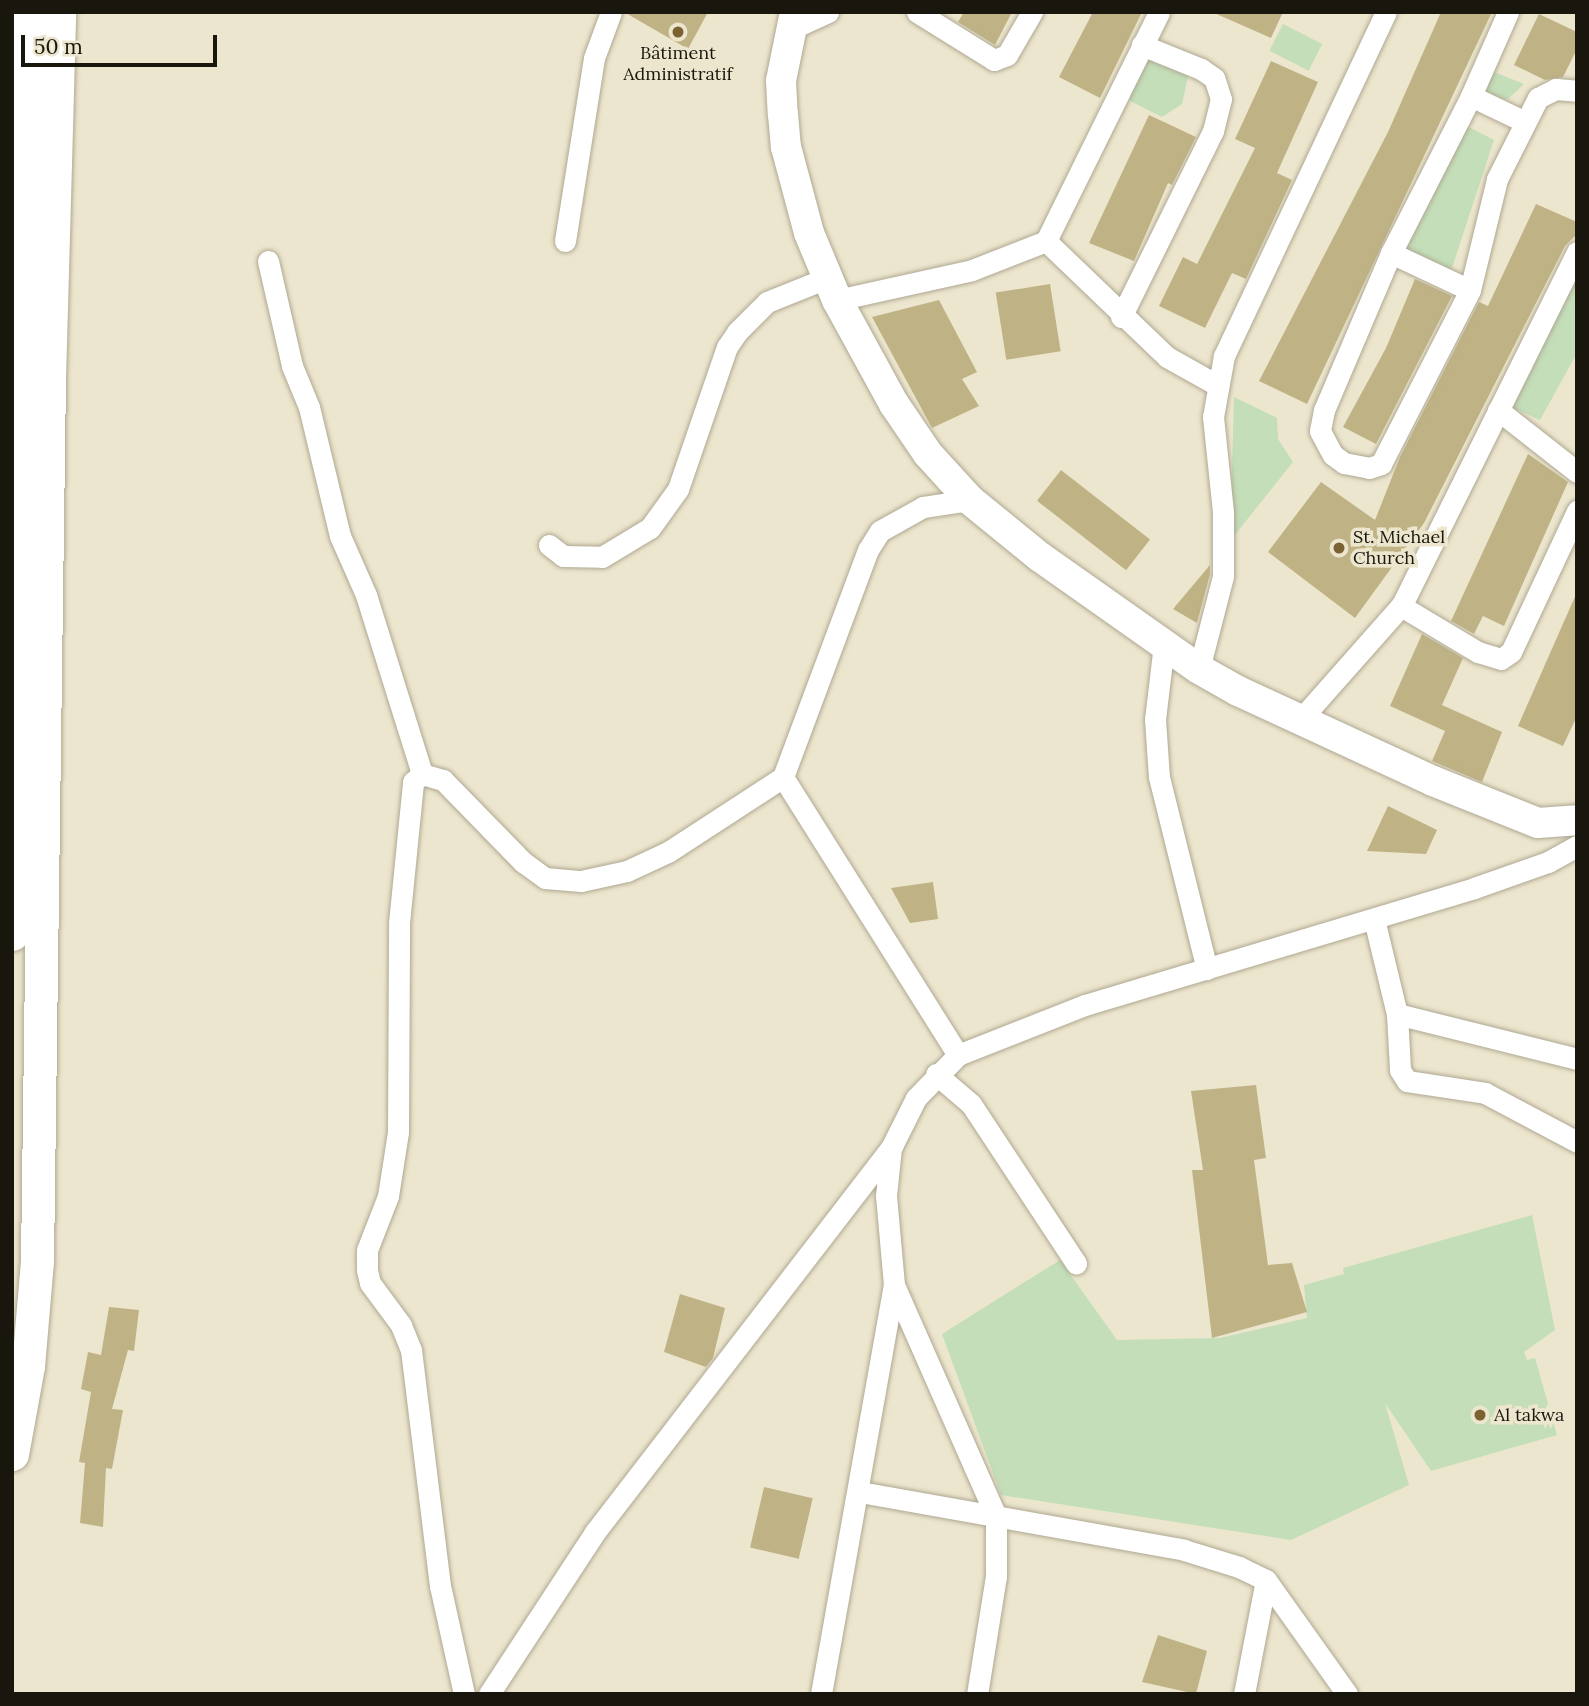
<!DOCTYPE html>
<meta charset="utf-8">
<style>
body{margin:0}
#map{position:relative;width:1589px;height:1706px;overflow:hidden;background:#ede6ce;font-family:Lora,serif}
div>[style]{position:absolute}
.green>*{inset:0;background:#c3deb9;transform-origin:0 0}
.building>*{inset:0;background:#bfb385;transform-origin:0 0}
.roads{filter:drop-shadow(0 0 2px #afa892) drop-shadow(0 0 2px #afa892)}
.minor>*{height:21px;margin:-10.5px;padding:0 10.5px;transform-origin:10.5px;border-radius:10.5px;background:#fff}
.secondary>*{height:30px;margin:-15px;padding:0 15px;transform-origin:15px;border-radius:15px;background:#fff}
.primary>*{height:33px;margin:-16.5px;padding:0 16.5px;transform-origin:16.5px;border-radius:16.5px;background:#fff}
.dots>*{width:19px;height:19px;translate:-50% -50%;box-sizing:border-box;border:4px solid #ede6ce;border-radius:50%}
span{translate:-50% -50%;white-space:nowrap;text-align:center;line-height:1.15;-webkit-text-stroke:7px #ede6ce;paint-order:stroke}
.poi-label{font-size:18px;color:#18160d}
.left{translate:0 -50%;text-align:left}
.frame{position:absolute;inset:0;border:14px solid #18160d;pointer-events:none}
.scale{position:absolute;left:21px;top:35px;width:196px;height:32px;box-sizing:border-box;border:4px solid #18160d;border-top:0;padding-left:9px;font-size:21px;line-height:24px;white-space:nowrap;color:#18160d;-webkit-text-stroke:5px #ede6ce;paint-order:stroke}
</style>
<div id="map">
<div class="green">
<div style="left:1283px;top:24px;width:44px;height:30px;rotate:27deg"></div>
<div style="clip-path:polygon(1144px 51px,1189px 72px,1182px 104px,1162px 117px,1120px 96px)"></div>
<div style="clip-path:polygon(1484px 68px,1524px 84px,1508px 99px,1489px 98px,1478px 87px)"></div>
<div style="clip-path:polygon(1461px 123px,1494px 140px,1451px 271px,1399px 246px)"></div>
<div style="clip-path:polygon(1573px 278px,1577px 280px,1577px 353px,1540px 420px,1509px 406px)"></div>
<div style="clip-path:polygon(1234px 397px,1277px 418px,1278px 439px,1293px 462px,1230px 541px)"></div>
<div style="clip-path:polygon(1532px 1215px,1555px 1330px,1524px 1352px,1527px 1360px,1535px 1358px,1557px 1435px,1431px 1471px,1385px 1403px,1409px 1485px,1291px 1540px,1001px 1495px,942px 1334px,1060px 1260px,1117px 1340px,1220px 1338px,1307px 1318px,1304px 1285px,1344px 1274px,1343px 1268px)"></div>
</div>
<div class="building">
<div style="clip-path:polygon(624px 12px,708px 12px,688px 49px)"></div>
<div style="clip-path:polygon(964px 12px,1012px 12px,995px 45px,958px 22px)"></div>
<div style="clip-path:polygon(1093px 12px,1142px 12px,1100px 98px,1059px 77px)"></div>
<div style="clip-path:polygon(1212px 12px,1283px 12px,1271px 38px)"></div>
<div style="clip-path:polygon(1441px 12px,1492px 12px,1307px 404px,1259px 381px,1388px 132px)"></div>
<div style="clip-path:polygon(1539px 14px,1577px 32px,1577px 49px,1563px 77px,1545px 80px,1514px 65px)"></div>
<div style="clip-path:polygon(1271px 61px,1318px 82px,1277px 173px,1292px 180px,1246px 279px,1232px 273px,1205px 328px,1159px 306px,1183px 257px,1197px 264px,1255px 148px,1235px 139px)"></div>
<div style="clip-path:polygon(1149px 115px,1196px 137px,1172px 185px,1168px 183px,1134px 261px,1089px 243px)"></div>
<div style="clip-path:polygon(1536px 204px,1577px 222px,1577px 234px,1565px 246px,1424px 523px,1355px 618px,1268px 552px,1321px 482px,1375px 520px,1400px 457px,1479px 302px,1488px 306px)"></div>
<div style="clip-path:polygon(1415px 279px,1452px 296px,1376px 444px,1343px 427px,1386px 348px)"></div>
<div style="left:1050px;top:284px;width:68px;height:55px;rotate:81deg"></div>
<div style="clip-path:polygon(939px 300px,977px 372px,962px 379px,979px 406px,932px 428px,872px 317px)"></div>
<div style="clip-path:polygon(1528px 454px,1568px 482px,1504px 626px,1483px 616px,1474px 634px,1451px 621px)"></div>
<div style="left:1061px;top:470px;width:113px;height:39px;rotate:38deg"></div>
<div style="clip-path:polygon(1210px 565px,1210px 574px,1197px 623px,1173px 609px)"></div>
<div style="clip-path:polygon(1577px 592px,1577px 716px,1563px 746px,1518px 726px)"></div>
<div style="clip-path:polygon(1422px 634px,1463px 658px,1442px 705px,1502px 732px,1482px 782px,1432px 761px,1445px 731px,1390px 706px)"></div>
<div style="clip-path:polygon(1388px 806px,1437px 830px,1426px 854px,1367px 851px)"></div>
<div style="clip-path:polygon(933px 882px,938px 919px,910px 923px,891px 888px)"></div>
<div style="clip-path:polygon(1256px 1085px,1266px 1158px,1254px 1160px,1268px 1265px,1292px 1263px,1307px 1312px,1212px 1338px,1192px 1170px,1203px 1170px,1191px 1091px)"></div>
<div style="clip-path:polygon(680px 1294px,725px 1308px,713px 1358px,706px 1367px,664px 1352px)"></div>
<div style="clip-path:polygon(109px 1307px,139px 1310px,134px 1351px,128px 1350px,112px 1409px,123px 1410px,112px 1469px,106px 1468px,103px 1527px,80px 1523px,85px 1463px,79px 1462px,91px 1392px,81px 1389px,88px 1352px,101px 1355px)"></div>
<div style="left:764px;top:1487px;width:50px;height:62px;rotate:13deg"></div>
<div style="clip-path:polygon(1158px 1635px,1207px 1651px,1196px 1694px,1142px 1682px)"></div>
</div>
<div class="roads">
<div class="minor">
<div style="left:917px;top:12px;width:91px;rotate:31.9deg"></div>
<div style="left:994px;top:60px;width:14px;rotate:-21deg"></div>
<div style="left:1007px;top:55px;width:50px;rotate:-59.8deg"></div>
<div style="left:1508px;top:12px;width:92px;rotate:113.8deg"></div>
<div style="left:1471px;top:96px;width:176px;rotate:117deg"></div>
<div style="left:1391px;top:253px;width:171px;rotate:113.1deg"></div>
<div style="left:1324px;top:410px;width:21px;rotate:101deg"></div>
<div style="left:1320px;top:431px;width:27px;rotate:62deg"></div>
<div style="left:1333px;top:455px;width:14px;rotate:36deg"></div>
<div style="left:1344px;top:463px;width:25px;rotate:11deg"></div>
<div style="left:1369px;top:468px;width:13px;rotate:-18deg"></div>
<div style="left:1381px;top:464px;width:195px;rotate:-62.9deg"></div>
<div style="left:1470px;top:290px;width:114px;rotate:-76.3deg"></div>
<div style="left:1497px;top:179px;width:91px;rotate:-63.2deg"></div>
<div style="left:1538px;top:98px;width:20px;rotate:-27deg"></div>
<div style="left:1556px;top:89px;width:21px;rotate:5deg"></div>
<div style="left:791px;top:29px;width:41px;rotate:-24.7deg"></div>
<div style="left:1471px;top:96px;width:60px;rotate:25.7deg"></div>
<div style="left:565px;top:241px;width:185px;rotate:-81deg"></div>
<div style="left:594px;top:58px;width:49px;rotate:-69.7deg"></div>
<div style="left:1046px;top:241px;width:255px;rotate:-63.7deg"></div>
<div style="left:1577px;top:252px;width:395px;rotate:116.4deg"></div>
<div style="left:1401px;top:606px;width:90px;rotate:30.9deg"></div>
<div style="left:1478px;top:652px;width:24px;rotate:17deg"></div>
<div style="left:1501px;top:659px;width:12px;rotate:-35deg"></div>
<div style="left:1511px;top:652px;width:156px;rotate:-64.9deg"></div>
<div style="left:1391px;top:253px;width:87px;rotate:25.1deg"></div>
<div style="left:268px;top:261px;width:108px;rotate:77.1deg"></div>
<div style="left:292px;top:366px;width:44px;rotate:67.5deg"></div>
<div style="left:309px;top:407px;width:133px;rotate:76.5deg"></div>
<div style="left:340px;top:536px;width:64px;rotate:66.2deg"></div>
<div style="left:366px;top:595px;width:188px;rotate:72.6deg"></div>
<div style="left:837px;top:300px;width:138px;rotate:-12.5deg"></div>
<div style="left:972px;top:270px;width:79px;rotate:-21.4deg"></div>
<div style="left:1046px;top:241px;width:168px;rotate:43.8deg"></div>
<div style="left:1167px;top:357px;width:57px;rotate:29.2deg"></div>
<div style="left:1121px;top:317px;width:208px;rotate:-63.7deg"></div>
<div style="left:1213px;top:131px;width:33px;rotate:-76deg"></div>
<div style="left:1221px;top:99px;width:22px;rotate:-108deg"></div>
<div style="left:1214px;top:78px;width:16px;rotate:-145deg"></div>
<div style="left:1201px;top:69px;width:64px;rotate:-157.9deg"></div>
<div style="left:1498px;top:410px;width:100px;rotate:38.1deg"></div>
<div style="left:549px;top:545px;width:18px;rotate:38deg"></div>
<div style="left:563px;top:556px;width:39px;rotate:1deg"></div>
<div style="left:602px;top:557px;width:56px;rotate:-31.1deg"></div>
<div style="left:650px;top:528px;width:48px;rotate:-54.3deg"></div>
<div style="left:678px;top:489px;width:150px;rotate:-71deg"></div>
<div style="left:727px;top:347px;width:18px;rotate:-56deg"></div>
<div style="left:737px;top:332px;width:42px;rotate:-45deg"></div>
<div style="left:767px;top:302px;width:65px;rotate:-21.8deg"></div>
<div style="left:1164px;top:644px;width:76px;rotate:96.8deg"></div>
<div style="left:1155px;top:719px;width:58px;rotate:86.1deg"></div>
<div style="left:1159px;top:777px;width:198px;rotate:76deg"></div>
<div style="left:1199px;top:669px;width:96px;rotate:-75.5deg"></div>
<div style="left:1223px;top:576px;width:64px;rotate:-90deg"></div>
<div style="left:1223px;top:512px;width:96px;rotate:-96deg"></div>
<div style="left:1213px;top:417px;width:62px;rotate:-79.8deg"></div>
<div style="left:1224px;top:356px;width:380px;rotate:-64.8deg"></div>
<div style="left:1300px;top:720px;width:152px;rotate:-48.5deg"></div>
<div style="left:1374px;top:919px;width:98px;rotate:76.4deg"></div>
<div style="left:1397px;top:1014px;width:186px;rotate:14deg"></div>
<div style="left:1397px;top:1014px;width:56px;rotate:86.9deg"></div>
<div style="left:1400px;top:1070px;width:13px;rotate:58deg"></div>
<div style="left:1407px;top:1081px;width:79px;rotate:8.7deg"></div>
<div style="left:1485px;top:1093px;width:104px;rotate:28deg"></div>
<div style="left:958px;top:1055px;width:328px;rotate:-122.2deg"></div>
<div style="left:783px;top:777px;width:242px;rotate:-69.5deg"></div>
<div style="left:868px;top:550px;width:22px;rotate:-58deg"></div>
<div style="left:880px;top:531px;width:49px;rotate:-29.2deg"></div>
<div style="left:923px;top:507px;width:48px;rotate:-8.5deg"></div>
<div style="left:936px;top:1074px;width:46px;rotate:40.6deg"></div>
<div style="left:971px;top:1104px;width:191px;rotate:56.6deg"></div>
<div style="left:894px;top:1285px;width:253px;rotate:66.2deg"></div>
<div style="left:996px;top:1516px;width:60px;rotate:90deg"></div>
<div style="left:996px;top:1576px;width:120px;rotate:99.1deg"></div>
<div style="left:860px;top:1492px;width:329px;rotate:10.1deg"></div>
<div style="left:1184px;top:1550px;width:58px;rotate:17.2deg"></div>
<div style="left:1239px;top:1567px;width:30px;rotate:26deg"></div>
<div style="left:1266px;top:1580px;width:140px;rotate:54.6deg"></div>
<div style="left:464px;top:1694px;width:111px;rotate:-102.5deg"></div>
<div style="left:440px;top:1586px;width:238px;rotate:-97deg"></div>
<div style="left:411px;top:1350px;width:27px;rotate:-112deg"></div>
<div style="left:401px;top:1325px;width:52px;rotate:-126.4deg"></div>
<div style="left:370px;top:1283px;width:13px;rotate:-103deg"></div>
<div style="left:367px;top:1270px;width:20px;rotate:-90deg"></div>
<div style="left:367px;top:1250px;width:58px;rotate:-68.7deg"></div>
<div style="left:388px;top:1196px;width:65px;rotate:-81.1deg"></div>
<div style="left:398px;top:1132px;width:209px;rotate:-89.7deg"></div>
<div style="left:399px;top:923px;width:142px;rotate:-84.3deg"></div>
<div style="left:413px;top:782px;width:12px;rotate:-42deg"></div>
<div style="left:422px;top:774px;width:22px;rotate:16deg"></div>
<div style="left:443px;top:780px;width:115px;rotate:45.7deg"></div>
<div style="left:523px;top:862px;width:27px;rotate:36deg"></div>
<div style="left:545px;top:878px;width:36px;rotate:5deg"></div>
<div style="left:581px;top:881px;width:47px;rotate:-12.3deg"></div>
<div style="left:627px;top:871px;width:45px;rotate:-24.9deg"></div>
<div style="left:668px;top:852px;width:137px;rotate:-33.1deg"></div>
<div style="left:489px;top:1694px;width:194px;rotate:-56.8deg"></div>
<div style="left:595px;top:1532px;width:487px;rotate:-52.4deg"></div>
<div style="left:892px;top:1146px;width:54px;rotate:-63.4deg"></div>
<div style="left:916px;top:1098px;width:60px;rotate:-45.7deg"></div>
<div style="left:958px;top:1055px;width:136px;rotate:-21.5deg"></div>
<div style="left:1085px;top:1005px;width:406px;rotate:-16.7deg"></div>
<div style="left:1474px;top:888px;width:78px;rotate:-19.4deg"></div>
<div style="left:1548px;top:862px;width:33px;rotate:-29deg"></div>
<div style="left:821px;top:1694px;width:415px;rotate:-79.9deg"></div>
<div style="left:894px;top:1285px;width:89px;rotate:-95.1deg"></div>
<div style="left:886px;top:1196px;width:48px;rotate:-84.1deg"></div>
<div style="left:1244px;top:1694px;width:116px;rotate:-79.1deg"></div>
</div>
<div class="secondary">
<div style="left:795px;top:12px;width:70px;rotate:101.5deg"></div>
<div style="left:781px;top:81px;width:33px;rotate:87deg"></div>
<div style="left:783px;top:114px;width:33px;rotate:85deg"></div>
<div style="left:786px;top:147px;width:89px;rotate:75deg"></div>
<div style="left:809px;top:233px;width:73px;rotate:67.3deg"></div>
<div style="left:837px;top:300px;width:119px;rotate:61.3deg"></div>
<div style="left:894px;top:404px;width:60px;rotate:55.8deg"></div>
<div style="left:928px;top:454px;width:62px;rotate:47.6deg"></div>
<div style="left:970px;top:500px;width:90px;rotate:39.2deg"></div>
<div style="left:1040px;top:557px;width:194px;rotate:35.2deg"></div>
<div style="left:1199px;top:669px;width:45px;rotate:29.4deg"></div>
<div style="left:1238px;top:691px;width:215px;rotate:24.8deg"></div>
<div style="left:1433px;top:781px;width:113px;rotate:21.8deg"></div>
<div style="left:1538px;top:823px;width:39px;rotate:-4deg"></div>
</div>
<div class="primary">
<div style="left:12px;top:934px;width:922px;rotate:-88.88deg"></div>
<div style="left:12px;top:1454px;width:89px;rotate:-79.7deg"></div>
<div style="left:28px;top:1366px;width:106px;rotate:-85.1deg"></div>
<div style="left:37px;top:1260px;width:882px;rotate:-89.22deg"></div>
<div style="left:49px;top:378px;width:366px;rotate:-88.4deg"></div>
</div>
</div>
<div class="dots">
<div style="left:678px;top:32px;background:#7c6133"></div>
<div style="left:1339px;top:548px;background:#7c6133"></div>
<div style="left:1480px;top:1415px;background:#7c6133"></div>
</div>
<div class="poi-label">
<span style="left:678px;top:64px">Bâtiment<br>Administratif</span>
<span class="left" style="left:1353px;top:548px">St. Michael<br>Church</span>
<span class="left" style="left:1494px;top:1415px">Al takwa</span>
</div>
<div class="frame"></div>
<div class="scale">50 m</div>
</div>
